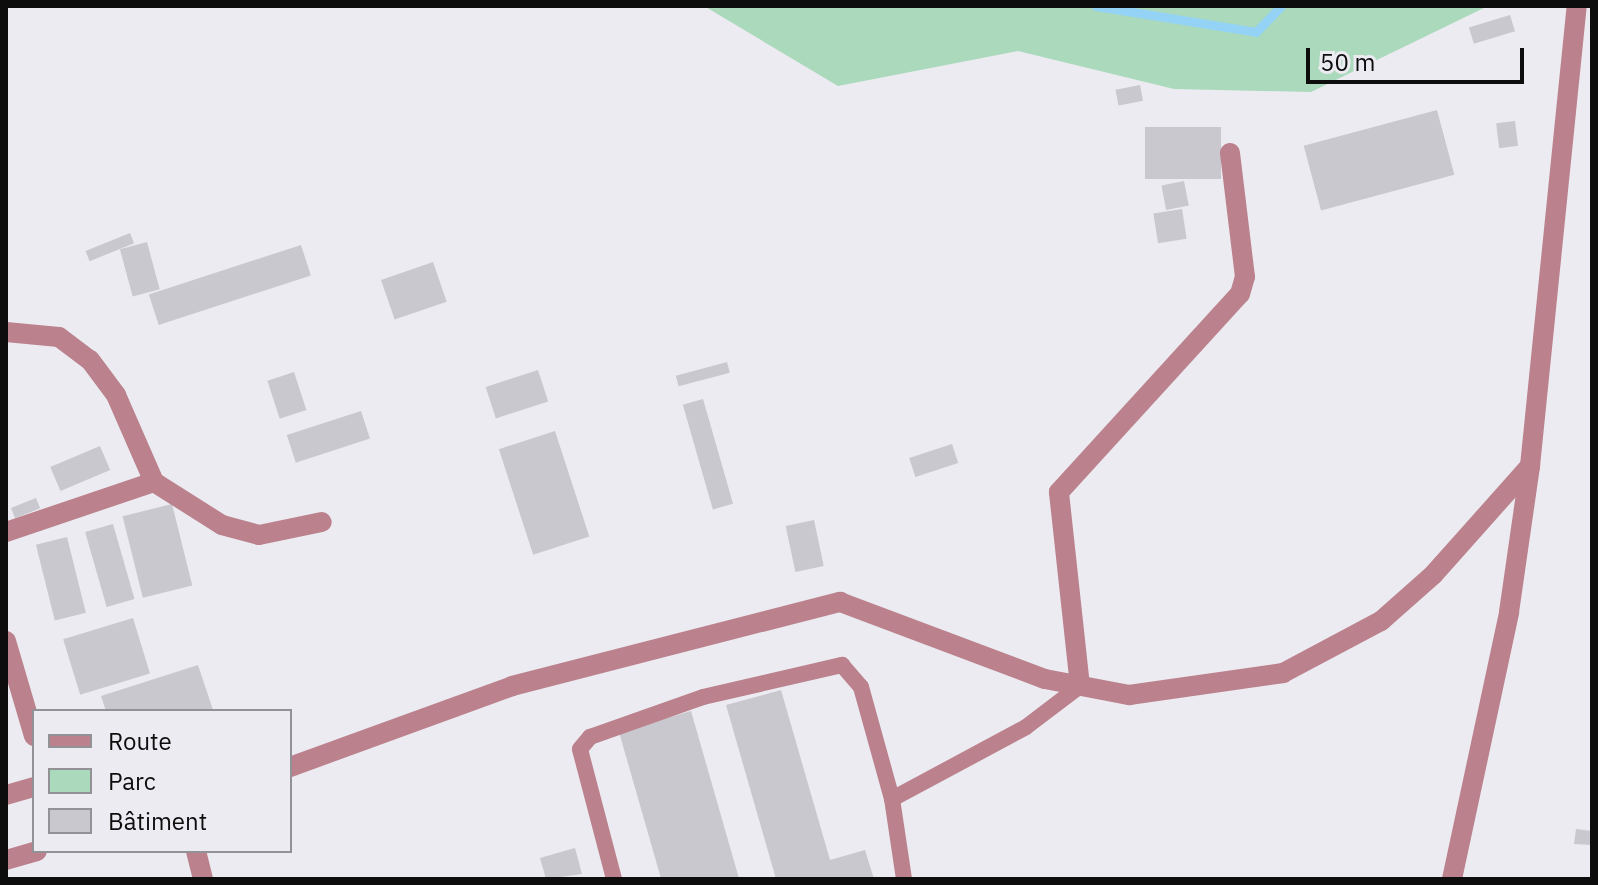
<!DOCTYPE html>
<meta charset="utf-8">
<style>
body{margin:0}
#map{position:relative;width:1598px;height:885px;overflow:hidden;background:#ebebf1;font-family:"IBM Plex Sans",sans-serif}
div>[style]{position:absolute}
.green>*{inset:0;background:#abd9bc}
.stream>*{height:9px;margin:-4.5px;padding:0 4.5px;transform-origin:4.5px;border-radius:4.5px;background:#94d3f6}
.building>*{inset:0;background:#c8c8ce;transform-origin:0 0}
.service>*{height:16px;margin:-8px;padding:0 8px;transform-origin:8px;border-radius:8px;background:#bb818c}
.minor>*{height:20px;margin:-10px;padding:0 10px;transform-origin:10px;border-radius:10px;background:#bb818c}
.tertiary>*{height:20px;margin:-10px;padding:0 10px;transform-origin:10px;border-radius:10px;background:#bb818c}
span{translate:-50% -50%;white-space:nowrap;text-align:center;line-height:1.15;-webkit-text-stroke:7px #ebebf1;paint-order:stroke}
.frame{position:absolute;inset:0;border:8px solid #0d0d0e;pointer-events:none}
.legend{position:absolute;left:32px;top:709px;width:260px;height:144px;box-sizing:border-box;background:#ebebf1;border:2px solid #929296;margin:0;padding:10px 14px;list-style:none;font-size:24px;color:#0d0d0e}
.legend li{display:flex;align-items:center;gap:16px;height:40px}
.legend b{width:40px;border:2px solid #929296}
.scale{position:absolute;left:1306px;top:48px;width:218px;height:36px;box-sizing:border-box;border:4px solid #0d0d0e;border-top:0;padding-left:10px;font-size:24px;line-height:28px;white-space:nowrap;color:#0d0d0e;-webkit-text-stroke:6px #ebebf1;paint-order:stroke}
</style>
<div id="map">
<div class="green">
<div style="clip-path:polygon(704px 6px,1488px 6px,1311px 92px,1174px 89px,1018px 51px,838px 86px)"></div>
</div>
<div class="stream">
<div style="left:1096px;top:6px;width:162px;rotate:9.2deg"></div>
<div style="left:1256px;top:32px;width:36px;rotate:-46deg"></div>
</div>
<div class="building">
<div style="left:1510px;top:15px;width:17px;height:43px;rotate:73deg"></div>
<div style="left:1140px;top:85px;width:16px;height:25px;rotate:79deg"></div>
<div style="left:1437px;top:110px;width:67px;height:138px;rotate:75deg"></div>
<div style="left:1515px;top:121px;width:25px;height:19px;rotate:83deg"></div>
<div style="left:1221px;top:127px;width:52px;height:76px;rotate:90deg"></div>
<div style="left:1184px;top:181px;width:25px;height:23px;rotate:79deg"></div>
<div style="left:1182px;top:209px;width:30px;height:29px;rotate:81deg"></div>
<div style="left:130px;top:233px;width:11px;height:48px;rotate:68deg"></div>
<div style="left:147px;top:242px;width:49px;height:28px;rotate:75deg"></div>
<div style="left:301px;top:245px;width:32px;height:160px;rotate:72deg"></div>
<div style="left:433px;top:262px;width:42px;height:55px;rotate:71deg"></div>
<div style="left:727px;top:362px;width:11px;height:53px;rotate:75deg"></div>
<div style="left:538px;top:370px;width:33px;height:55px;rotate:72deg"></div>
<div style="left:294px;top:372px;width:40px;height:28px;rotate:72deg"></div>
<div style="left:703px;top:399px;width:109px;height:21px;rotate:74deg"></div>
<div style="left:361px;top:411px;width:29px;height:78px;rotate:72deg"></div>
<div style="left:555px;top:431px;width:111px;height:59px;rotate:72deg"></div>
<div style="left:952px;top:444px;width:20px;height:45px;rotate:72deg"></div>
<div style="left:100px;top:446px;width:26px;height:54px;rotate:67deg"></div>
<div style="left:36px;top:498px;width:11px;height:27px;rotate:68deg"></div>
<div style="left:172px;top:504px;width:84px;height:51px;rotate:76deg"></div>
<div style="left:814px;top:520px;width:47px;height:29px;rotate:78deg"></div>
<div style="left:113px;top:524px;width:78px;height:29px;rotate:74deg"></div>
<div style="left:67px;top:537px;width:78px;height:32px;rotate:76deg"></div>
<div style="left:133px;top:618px;width:58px;height:73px;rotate:73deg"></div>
<div style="clip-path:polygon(198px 665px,213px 710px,106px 711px,101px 696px)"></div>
<div style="clip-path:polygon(781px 690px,830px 860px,865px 850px,874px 879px,776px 879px,726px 705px)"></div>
<div style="left:691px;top:711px;width:175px;height:75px;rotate:74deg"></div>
<div style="clip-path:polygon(1576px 829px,1592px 831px,1592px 845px,1574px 844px)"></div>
<div style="clip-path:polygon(575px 848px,582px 874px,546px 879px,540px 858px)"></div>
</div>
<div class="service">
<div style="left:614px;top:879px;width:134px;rotate:-104.7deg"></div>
<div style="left:580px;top:749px;width:16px;rotate:-50deg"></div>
<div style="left:590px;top:737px;width:120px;rotate:-19.5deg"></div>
<div style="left:703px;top:697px;width:143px;rotate:-13deg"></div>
<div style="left:842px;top:665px;width:29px;rotate:49deg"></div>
<div style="left:861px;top:687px;width:116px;rotate:74.5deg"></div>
<div style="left:904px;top:879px;width:81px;rotate:-98.5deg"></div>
<div style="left:892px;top:799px;width:152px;rotate:-28.2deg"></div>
<div style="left:1026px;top:727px;width:68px;rotate:-37.2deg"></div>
</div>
<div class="minor">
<div style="left:6px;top:332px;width:53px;rotate:5.4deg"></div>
<div style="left:59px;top:337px;width:39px;rotate:37deg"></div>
<div style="left:90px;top:360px;width:44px;rotate:53.4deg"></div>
<div style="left:116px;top:395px;width:95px;rotate:66.4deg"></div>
<div style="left:154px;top:482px;width:80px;rotate:32.3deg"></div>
<div style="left:222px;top:525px;width:38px;rotate:15deg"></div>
<div style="left:259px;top:535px;width:64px;rotate:-11.7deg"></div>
<div style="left:6px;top:532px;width:156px;rotate:-18.7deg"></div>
<div style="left:6px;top:641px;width:99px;rotate:73.6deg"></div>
<div style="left:1080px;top:686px;width:195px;rotate:-96.2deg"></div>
<div style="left:1059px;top:492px;width:268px;rotate:-47.6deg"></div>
<div style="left:1240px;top:294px;width:18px;rotate:-74deg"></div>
<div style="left:1245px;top:277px;width:125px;rotate:-96.9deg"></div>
<div style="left:290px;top:767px;width:236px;rotate:-20deg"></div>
<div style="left:512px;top:686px;width:339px;rotate:-14.4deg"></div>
<div style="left:840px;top:602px;width:219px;rotate:20.6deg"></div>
<div style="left:1045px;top:679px;width:86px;rotate:10.8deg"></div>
<div style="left:1129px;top:695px;width:156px;rotate:-8.1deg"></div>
<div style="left:1283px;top:673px;width:111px;rotate:-28deg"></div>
<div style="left:1381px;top:621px;width:69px;rotate:-41.5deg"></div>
<div style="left:1433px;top:575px;width:146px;rotate:-48.3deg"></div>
<div style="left:6px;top:795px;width:29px;rotate:-16deg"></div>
<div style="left:196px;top:851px;width:29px;rotate:76deg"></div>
<div style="left:6px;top:860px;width:32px;rotate:-16deg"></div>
</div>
<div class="tertiary">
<div style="left:1452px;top:879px;width:273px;rotate:-77.9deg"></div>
<div style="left:1509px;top:612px;width:148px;rotate:-81.8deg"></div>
<div style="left:1530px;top:466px;width:462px;rotate:-84.2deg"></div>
</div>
<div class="frame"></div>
<ul class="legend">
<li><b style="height:10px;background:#bb818c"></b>Route</li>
<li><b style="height:22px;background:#abd9bc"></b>Parc</li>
<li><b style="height:22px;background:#c8c8ce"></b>Bâtiment</li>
</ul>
<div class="scale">50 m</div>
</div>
